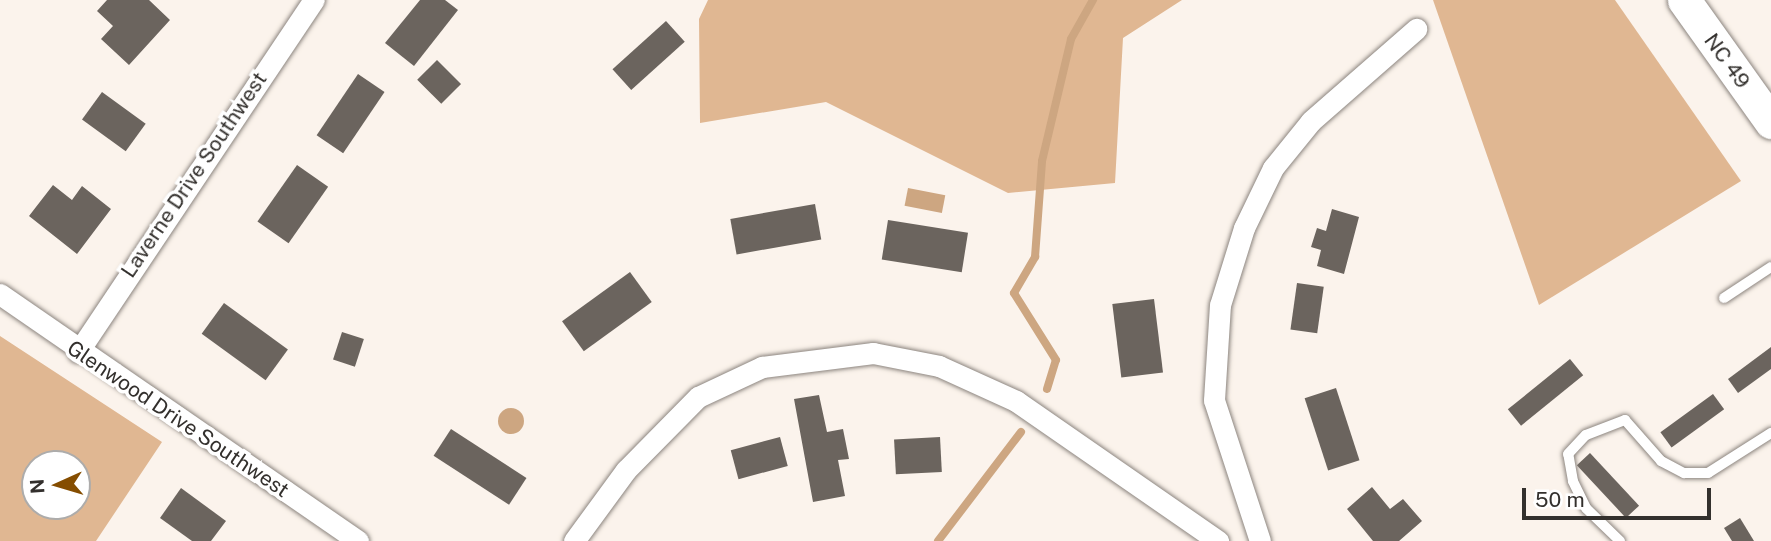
<!DOCTYPE html>
<style>
body{margin:0}
#map{position:relative;width:1771px;height:541px;overflow:hidden;background:#fbf3ec;font-family:"Public Sans",sans-serif}
div>[style]{position:absolute}
.forest>*{inset:0;background:#e0b792}
.water>*{inset:0;background:#cda681;transform-origin:0 0}
.round{border-radius:50%}
.stream>*{height:8px;margin:-4px;padding:0 4px;transform-origin:4px;border-radius:4px;background:#cda681}
.building>*{inset:0;background:#6b645e;transform-origin:0 0}
.roads{filter:drop-shadow(0 0 2px #8c857f) drop-shadow(0 0 2px #8c857f)}
.service>*{height:10px;margin:-5px;padding:0 5px;transform-origin:5px;border-radius:5px;background:#fff}
.minor>*{height:21px;margin:-10.5px;padding:0 10.5px;transform-origin:10.5px;border-radius:10.5px;background:#fff}
.trunk>*{height:33px;margin:-16.5px;padding:0 16.5px;transform-origin:16.5px;border-radius:16.5px;background:#fff}
span{translate:-50% -50%;white-space:nowrap;text-align:center;line-height:1.15;-webkit-text-stroke:7px #fff;paint-order:stroke}
.street-label{font-size:21px;color:#33302d}
.north{position:absolute;left:21px;top:450px;width:70px;height:70px;box-sizing:border-box;background:#fff;border:2px solid #adacab;border-radius:50%;rotate:266deg;font-size:19px;font-weight:700;line-height:28px;text-align:center;color:#33302d}
.north::after{content:'';display:block;margin:auto;width:24px;height:32px;background:#854d00;clip-path:polygon(50% 0,100% 100%,50% 72%,0 100%)}
.scale{position:absolute;left:1522px;top:488px;width:189px;height:32px;box-sizing:border-box;border:4px solid #33302d;border-top:0;padding-left:9px;font-size:21px;line-height:24px;white-space:nowrap;color:#33302d;-webkit-text-stroke:5px #fff;paint-order:stroke}
</style>
<div id="map">
<div class="forest">
<div style="clip-path:polygon(708px 0,1182px 0,1123px 38px,1115px 183px,1008px 193px,826px 102px,700px 123px,699px 19px)"></div>
<div style="clip-path:polygon(1433px 0,1615px 0,1741px 181px,1539px 305px)"></div>
<div style="clip-path:polygon(evenodd,0 336px,162px 442px,96px 541px,0 541px,0 336px,35px 464px,77px 464px,77px 506px,35px 506px,35px 464px)"></div>
</div>
<div class="water">
<div style="left:908px;top:188px;width:38px;height:18px;rotate:11deg"></div>
<div class="round" style="left:498px;top:408px;width:26px;height:26px"></div>
</div>
<div class="stream">
<div style="left:1047px;top:389px;width:30px;rotate:-73deg"></div>
<div style="left:1056px;top:360px;width:79px;rotate:-122.1deg"></div>
<div style="left:1014px;top:293px;width:42px;rotate:-59.7deg"></div>
<div style="left:1035px;top:257px;width:96px;rotate:-85.8deg"></div>
<div style="left:1042px;top:161px;width:125px;rotate:-76.6deg"></div>
<div style="left:1071px;top:39px;width:45px;rotate:-60.6deg"></div>
<div style="left:938px;top:541px;width:137px;rotate:-52.7deg"></div>
</div>
<div class="building">
<div style="clip-path:polygon(107px 0,149px 0,170px 20px,129px 65px,101px 39px,113px 26px,97px 11px)"></div>
<div style="clip-path:polygon(420px 0,445px 0,458px 10px,414px 66px,385px 43px)"></div>
<div style="left:666px;top:21px;width:28px;height:72px;rotate:48deg"></div>
<div style="left:437px;top:60px;width:34px;height:28px;rotate:45deg"></div>
<div style="left:358px;top:74px;width:32px;height:74px;rotate:34deg"></div>
<div style="left:102px;top:92px;width:54px;height:34px;rotate:36deg"></div>
<div style="left:297px;top:165px;width:38px;height:69px;rotate:35deg"></div>
<div style="clip-path:polygon(53px 185px,72px 200px,82px 186px,111px 209px,77px 254px,29px 216px)"></div>
<div style="left:815px;top:204px;width:36px;height:86px;rotate:80deg"></div>
<div style="clip-path:polygon(1332px 209px,1359px 217px,1344px 274px,1317px 266px,1321px 250px,1311px 247px,1317px 228px,1326px 231px)"></div>
<div style="left:888px;top:220px;width:81px;height:40px;rotate:9deg"></div>
<div style="left:630px;top:272px;width:37px;height:84px;rotate:54deg"></div>
<div style="left:1297px;top:283px;width:27px;height:47px;rotate:8deg"></div>
<div style="left:1154px;top:299px;width:74px;height:42px;rotate:83deg"></div>
<div style="left:224px;top:303px;width:79px;height:38px;rotate:36deg"></div>
<div style="left:342px;top:332px;width:23px;height:29px;rotate:18deg"></div>
<div style="clip-path:polygon(1771px 347px,1771px 369px,1738px 393px,1728px 379px)"></div>
<div style="left:1570px;top:359px;width:21px;height:80px;rotate:51deg"></div>
<div style="left:1336px;top:388px;width:76px;height:33px;rotate:72deg"></div>
<div style="left:1713px;top:394px;width:19px;height:65px;rotate:54deg"></div>
<div style="clip-path:polygon(819px 395px,827px 432px,843px 429px,849px 459px,838px 460px,845px 496px,813px 502px,794px 399px)"></div>
<div style="left:451px;top:429px;width:90px;height:32px;rotate:33deg"></div>
<div style="left:780px;top:437px;width:30px;height:51px;rotate:75deg"></div>
<div style="left:940px;top:437px;width:35px;height:46px;rotate:87deg"></div>
<div style="left:1590px;top:453px;width:72px;height:18px;rotate:47deg"></div>
<div style="clip-path:polygon(1372px 487px,1390px 509px,1403px 499px,1422px 521px,1399px 541px,1373px 541px,1347px 509px)"></div>
<div style="clip-path:polygon(181px 488px,226px 521px,211px 541px,192px 541px,160px 518px)"></div>
<div style="clip-path:polygon(1740px 518px,1754px 541px,1732px 541px,1724px 528px)"></div>
</div>
<div class="roads">
<div class="service">
<div style="left:1724px;top:298px;width:56px;rotate:-33.4deg"></div>
<div style="left:1620px;top:541px;width:47px;rotate:-135.9deg"></div>
<div style="left:1586px;top:508px;width:30px;rotate:-116deg"></div>
<div style="left:1573px;top:481px;width:27px;rotate:-100deg"></div>
<div style="left:1568px;top:454px;width:26px;rotate:-47deg"></div>
<div style="left:1586px;top:435px;width:42px;rotate:-21deg"></div>
<div style="left:1625px;top:420px;width:55px;rotate:48.7deg"></div>
<div style="left:1661px;top:461px;width:26px;rotate:28deg"></div>
<div style="left:1684px;top:473px;width:24px"></div>
<div style="left:1708px;top:473px;width:75px;rotate:-32.4deg"></div>
</div>
<div class="minor">
<div style="left:0;top:294px;width:435px;rotate:34.6deg"></div>
<div style="left:78px;top:352px;width:424px;rotate:-56.2deg"></div>
<div style="left:574px;top:541px;width:88px;rotate:-53.8deg"></div>
<div style="left:626px;top:470px;width:103px;rotate:-45.4deg"></div>
<div style="left:698px;top:397px;width:71px;rotate:-25.1deg"></div>
<div style="left:762px;top:367px;width:112px;rotate:-7.2deg"></div>
<div style="left:873px;top:353px;width:67px;rotate:11.1deg"></div>
<div style="left:939px;top:366px;width:85px;rotate:24.4deg"></div>
<div style="left:1016px;top:401px;width:246px;rotate:34.7deg"></div>
<div style="left:1260px;top:541px;width:148px;rotate:-108.1deg"></div>
<div style="left:1214px;top:400px;width:95px;rotate:-86.4deg"></div>
<div style="left:1220px;top:305px;width:81px;rotate:-72.7deg"></div>
<div style="left:1244px;top:228px;width:67px;rotate:-64.2deg"></div>
<div style="left:1273px;top:168px;width:60px;rotate:-51deg"></div>
<div style="left:1311px;top:121px;width:140px;rotate:-41.2deg"></div>
</div>
<div class="trunk">
<div style="left:1684px;top:0;width:150px;rotate:54.5deg"></div>
</div>
</div>
<div class="street-label">
<span style="left:1727px;top:61px;rotate:54deg">NC 49</span>
<span style="left:194px;top:175px;rotate:-56deg">Laverne Drive Southwest</span>
<span style="left:178px;top:419px;rotate:34deg">Glenwood Drive Southwest</span>
</div>
<div class="north">N</div>
<div class="scale">50 m</div>
</div>
